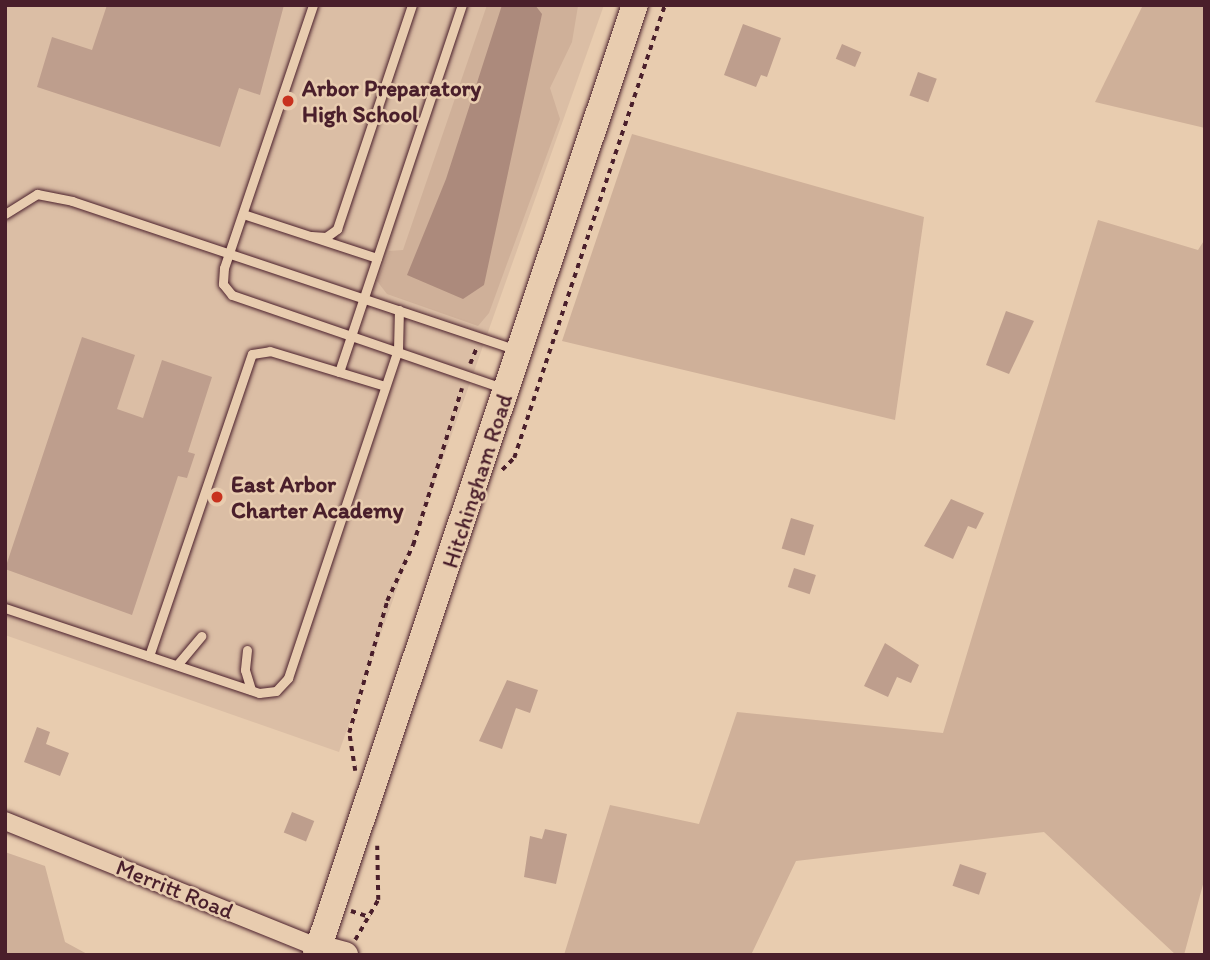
<!DOCTYPE html>
<style>
body{margin:0}
#map{position:relative;width:1210px;height:960px;overflow:hidden;background:#e8ccaf;font-family:Itim,sans-serif}
div>[style]{position:absolute}
.built>*{inset:0;background:#dbbea5}
.green>*{inset:0;background:#cfb099}
.water>*{inset:0;background:#ac8a7c}
.building>*{inset:0;background:#be9e8d;transform-origin:0 0}
.path>*{height:3.5px;margin-top:-1.75px;transform-origin:0;background:repeating-linear-gradient(90deg,#4a1f2b 0 5px,transparent 0 10px)}
.roads{filter:drop-shadow(0 0 2px #4a1f2b) drop-shadow(0 0 2px #4a1f2b)}
.lane>*{height:9px;margin:-4.5px;padding:0 4.5px;transform-origin:4.5px;border-radius:4.5px;background:#e8ccaf}
.street>*{height:18px;margin:-9px;padding:0 9px;transform-origin:9px;border-radius:9px;background:#e8ccaf}
.secondary>*{height:26px;margin:-13px;padding:0 13px;transform-origin:13px;border-radius:13px;background:#e8ccaf}
.dots>*{width:19px;height:19px;translate:-50% -50%;box-sizing:border-box;border:4px solid #e8ccaf;border-radius:50%}
span{translate:-50% -50%;white-space:nowrap;text-align:center;line-height:1.15;-webkit-text-stroke:5px #e8ccaf;paint-order:stroke}
.poi-label{font-size:23px;color:#4a1f2b;font-weight:700}
.left{translate:0 -50%;text-align:left}
.street-label{font-size:23px;color:#4a1f2b}
.frame{position:absolute;inset:0;border:7px solid #4a1f2b;pointer-events:none}
</style>
<div id="map">
<div class="built">
<div style="clip-path:polygon(5px 5px,604px 5px,339px 752px,5px 635px)"></div>
</div>
<div class="green">
<div style="clip-path:polygon(487px 5px,578px 6px,572px 42px,550px 88px,560px 119px,489px 313px,478px 326px,387px 294px,377px 281px,389px 251px,403px 250px)"></div>
<div style="clip-path:polygon(1143px 5px,1205px 5px,1205px 128px,1095px 102px)"></div>
<div style="clip-path:polygon(632px 134px,924px 217px,895px 420px,562px 341px)"></div>
<div style="clip-path:polygon(1098px 220px,1198px 250px,1205px 239px,1205px 877px,1184px 955px,1176px 955px,1044px 832px,796px 861px,751px 955px,564px 955px,610px 805px,699px 824px,737px 712px,943px 733px)"></div>
<div style="clip-path:polygon(5px 852px,45px 866px,65px 942px,89px 955px,5px 955px)"></div>
</div>
<div class="water">
<div style="clip-path:polygon(502px 5px,535px 5px,542px 14px,484px 285px,463px 299px,407px 275px,446px 179px)"></div>
</div>
<div class="building">
<div style="clip-path:polygon(107px 5px,284px 5px,260px 95px,239px 88px,220px 147px,37px 87px,52px 37px,92px 50px)"></div>
<div style="clip-path:polygon(743px 24px,781px 38px,767px 77px,761px 75px,756px 87px,724px 75px)"></div>
<div style="left:842px;top:44px;width:21px;height:16px;rotate:23deg"></div>
<div style="left:918px;top:72px;width:20px;height:25px;rotate:20deg"></div>
<div style="clip-path:polygon(1006px 311px,1034px 321px,1009px 374px,986px 365px)"></div>
<div style="clip-path:polygon(82px 337px,135px 355px,117px 409px,143px 418px,162px 360px,212px 377px,188px 452px,195px 454px,187px 478px,178px 476px,132px 615px,5px 569px)"></div>
<div style="clip-path:polygon(951px 499px,984px 513px,976px 529px,968px 526px,953px 559px,924px 546px)"></div>
<div style="left:791px;top:518px;width:24px;height:32px;rotate:17deg"></div>
<div style="left:794px;top:568px;width:23px;height:20px;rotate:18deg"></div>
<div style="clip-path:polygon(885px 643px,919px 665px,911px 683px,897px 677px,888px 697px,864px 686px)"></div>
<div style="clip-path:polygon(507px 680px,538px 690px,530px 713px,516px 708px,502px 749px,479px 741px)"></div>
<div style="clip-path:polygon(37px 727px,50px 732px,46px 744px,69px 753px,60px 776px,24px 762px)"></div>
<div style="left:292px;top:812px;width:24px;height:22px;rotate:22deg"></div>
<div style="clip-path:polygon(545px 829px,567px 834px,556px 884px,524px 877px,530px 836px,542px 839px)"></div>
<div style="left:960px;top:864px;width:28px;height:23px;rotate:19deg"></div>
</div>
<div class="path">
<div style="left:470px;top:364px;width:16px;rotate:-68deg"></div>
<div style="left:502px;top:470px;width:17px;rotate:-45deg"></div>
<div style="left:514px;top:458px;width:478px;rotate:-71.6deg"></div>
<div style="left:355px;top:771px;width:38px;rotate:-99deg"></div>
<div style="left:349px;top:733px;width:137px;rotate:-73.9deg"></div>
<div style="left:387px;top:601px;width:62px;rotate:-65.1deg"></div>
<div style="left:413px;top:545px;width:164px;rotate:-72.7deg"></div>
<div style="left:351px;top:911px;width:20px;rotate:18deg"></div>
<div style="left:355px;top:940px;width:46px;rotate:-60.1deg"></div>
<div style="left:378px;top:900px;width:54px;rotate:-91.1deg"></div>
</div>
<div class="roads">
<div class="lane">
<div style="left:313px;top:5px;width:278px;rotate:108.7deg"></div>
<div style="left:224px;top:268px;width:16px;rotate:94deg"></div>
<div style="left:223px;top:284px;width:14px;rotate:51deg"></div>
<div style="left:232px;top:295px;width:286px;rotate:19deg"></div>
<div style="left:5px;top:214px;width:38px;rotate:-32deg"></div>
<div style="left:37px;top:194px;width:36px;rotate:11deg"></div>
<div style="left:72px;top:201px;width:467px;rotate:18.5deg"></div>
<div style="left:243px;top:214px;width:141px;rotate:18.2deg"></div>
<div style="left:311px;top:236px;width:15px;rotate:4deg"></div>
<div style="left:326px;top:237px;width:14px;rotate:-36deg"></div>
<div style="left:337px;top:229px;width:236px;rotate:-71.5deg"></div>
<div style="left:339px;top:372px;width:387px;rotate:-71.5deg"></div>
<div style="left:5px;top:608px;width:268px;rotate:18.5deg"></div>
<div style="left:259px;top:693px;width:17px;rotate:-7deg"></div>
<div style="left:276px;top:691px;width:18px;rotate:-47deg"></div>
<div style="left:288px;top:678px;width:346px;rotate:-71.5deg"></div>
<div style="left:398px;top:350px;width:40px;rotate:-88.6deg"></div>
<div style="left:247px;top:650px;width:20px;rotate:96deg"></div>
<div style="left:245px;top:670px;width:21px;rotate:73deg"></div>
<div style="left:149px;top:656px;width:319px;rotate:-71.2deg"></div>
<div style="left:252px;top:354px;width:18px;rotate:-9deg"></div>
<div style="left:270px;top:351px;width:120px;rotate:16.9deg"></div>
<div style="left:177px;top:665px;width:38px;rotate:-50deg"></div>
</div>
<div class="street">
<div style="left:5px;top:821px;width:339px;rotate:22deg"></div>
</div>
<div class="secondary">
<div style="left:319px;top:948px;width:27px;rotate:15deg"></div>
<div style="left:316px;top:955px;width:1002px;rotate:-71.44deg"></div>
</div>
</div>
<div class="dots">
<div style="left:288px;top:101px;background:#c8321e"></div>
<div style="left:217px;top:497px;background:#c8321e"></div>
</div>
<div class="poi-label">
<span class="left" style="left:302px;top:101px">Arbor Preparatory<br>High School</span>
<span class="left" style="left:231px;top:497px">East Arbor<br>Charter Academy</span>
</div>
<div class="street-label">
<span style="left:477px;top:481px;rotate:-72deg">Hitchingham Road</span>
<span style="left:175px;top:889px;rotate:22deg">Merritt Road</span>
</div>
<div class="frame"></div>
</div>
